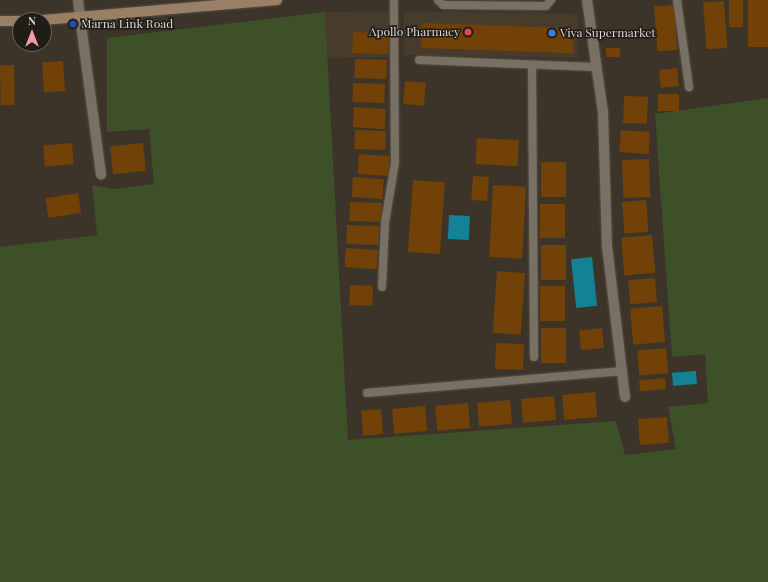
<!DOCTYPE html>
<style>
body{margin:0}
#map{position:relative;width:768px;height:582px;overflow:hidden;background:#3c3429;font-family:"Playfair Display",serif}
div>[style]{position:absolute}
.built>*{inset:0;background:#473b2b;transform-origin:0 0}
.green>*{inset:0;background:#3d5028}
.water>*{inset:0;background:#138294;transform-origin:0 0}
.building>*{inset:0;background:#724108;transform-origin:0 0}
.roads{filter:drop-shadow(0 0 1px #574f46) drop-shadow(0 0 1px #574f46)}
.service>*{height:8px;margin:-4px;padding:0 4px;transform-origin:4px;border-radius:4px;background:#797064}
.minor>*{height:10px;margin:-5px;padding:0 5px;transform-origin:5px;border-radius:5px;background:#797064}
.tertiary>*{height:10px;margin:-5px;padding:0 5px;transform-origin:5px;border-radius:5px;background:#797064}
.secondary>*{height:10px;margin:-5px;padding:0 5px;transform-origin:5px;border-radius:5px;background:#997f66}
.dots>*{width:11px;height:11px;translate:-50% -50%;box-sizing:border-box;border:2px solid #201c17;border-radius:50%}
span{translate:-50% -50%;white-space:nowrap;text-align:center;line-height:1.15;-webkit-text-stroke:3px #201c17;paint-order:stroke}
.poi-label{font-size:12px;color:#dbd6d0}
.left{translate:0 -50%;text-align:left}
.right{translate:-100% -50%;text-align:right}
.north{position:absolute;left:12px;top:12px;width:40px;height:40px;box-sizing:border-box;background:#201c17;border:1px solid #6b6661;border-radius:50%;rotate:0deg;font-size:11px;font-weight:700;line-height:16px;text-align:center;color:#dbd6d0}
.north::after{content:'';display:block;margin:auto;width:14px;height:18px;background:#f49aa6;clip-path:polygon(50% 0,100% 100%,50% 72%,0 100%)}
</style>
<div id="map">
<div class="built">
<div style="left:389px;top:11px;width:46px;height:64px;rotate:89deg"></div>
<div style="left:404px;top:11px;width:174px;height:44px;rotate:1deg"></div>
</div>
<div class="green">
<div style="clip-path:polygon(325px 12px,348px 440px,616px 421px,625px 455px,676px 449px,668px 407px,708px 403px,705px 354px,672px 357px,655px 114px,768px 98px,768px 582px,0 582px,0 247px,97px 235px,92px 185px,113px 189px,154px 184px,149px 129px,107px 132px,107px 38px)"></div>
</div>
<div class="water">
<div style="left:449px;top:215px;width:21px;height:24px;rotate:3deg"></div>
<div style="left:592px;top:257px;width:49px;height:21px;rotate:84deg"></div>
<div style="left:696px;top:371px;width:13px;height:24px;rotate:86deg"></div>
</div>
<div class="building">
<div style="left:729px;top:0;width:14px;height:27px"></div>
<div style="left:748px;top:0;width:20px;height:47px"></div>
<div style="left:724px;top:1px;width:47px;height:21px;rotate:86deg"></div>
<div style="left:674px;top:5px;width:45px;height:20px;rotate:86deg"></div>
<div style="left:422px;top:23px;width:152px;height:25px;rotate:2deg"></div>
<div style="left:353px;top:32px;width:36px;height:21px;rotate:2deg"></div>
<div style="left:620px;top:48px;width:9px;height:14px;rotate:90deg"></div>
<div style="left:355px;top:59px;width:32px;height:19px;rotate:2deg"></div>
<div style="left:63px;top:61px;width:30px;height:21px;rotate:86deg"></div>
<div style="left:14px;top:65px;width:40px;height:14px;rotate:89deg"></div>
<div style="left:677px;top:68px;width:18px;height:18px;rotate:84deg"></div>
<div style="left:405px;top:81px;width:21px;height:23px;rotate:5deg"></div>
<div style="left:353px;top:83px;width:32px;height:19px;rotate:2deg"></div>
<div style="left:658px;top:94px;width:21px;height:17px"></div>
<div style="left:624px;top:96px;width:24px;height:27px;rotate:2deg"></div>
<div style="left:354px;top:107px;width:32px;height:20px;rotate:4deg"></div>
<div style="left:355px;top:130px;width:31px;height:19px;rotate:2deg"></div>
<div style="left:621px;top:130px;width:29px;height:22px;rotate:4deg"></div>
<div style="left:477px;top:138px;width:42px;height:26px;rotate:3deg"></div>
<div style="left:72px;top:143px;width:21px;height:29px;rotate:85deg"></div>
<div style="left:143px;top:143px;width:28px;height:33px;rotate:84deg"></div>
<div style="left:359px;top:154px;width:31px;height:20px;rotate:4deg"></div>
<div style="left:649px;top:159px;width:38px;height:27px;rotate:88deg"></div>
<div style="left:541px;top:162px;width:25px;height:35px"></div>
<div style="left:473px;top:176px;width:16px;height:24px;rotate:4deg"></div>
<div style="left:353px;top:177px;width:31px;height:20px;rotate:4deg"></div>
<div style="left:413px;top:180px;width:32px;height:72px;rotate:4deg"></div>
<div style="left:493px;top:185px;width:33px;height:72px;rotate:3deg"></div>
<div style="left:78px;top:193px;width:20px;height:33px;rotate:81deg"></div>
<div style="left:646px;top:200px;width:32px;height:24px;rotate:86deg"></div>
<div style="left:350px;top:202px;width:32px;height:19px;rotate:2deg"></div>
<div style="left:540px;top:204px;width:25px;height:34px"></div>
<div style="left:347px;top:225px;width:32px;height:19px;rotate:2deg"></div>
<div style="left:652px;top:235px;width:38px;height:31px;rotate:85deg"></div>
<div style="left:541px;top:245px;width:25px;height:35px"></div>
<div style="left:346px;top:248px;width:32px;height:19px;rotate:4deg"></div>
<div style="left:497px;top:271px;width:28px;height:62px;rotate:4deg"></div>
<div style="left:655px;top:278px;width:24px;height:27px;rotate:85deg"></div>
<div style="left:350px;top:285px;width:23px;height:20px;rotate:2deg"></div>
<div style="left:540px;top:286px;width:25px;height:35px"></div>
<div style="left:662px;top:306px;width:36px;height:32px;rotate:85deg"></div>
<div style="left:541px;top:328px;width:25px;height:35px"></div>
<div style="left:602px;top:328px;width:20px;height:23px;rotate:84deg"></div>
<div style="left:496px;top:343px;width:28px;height:26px;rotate:2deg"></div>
<div style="left:666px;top:348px;width:25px;height:29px;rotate:85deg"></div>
<div style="left:665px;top:378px;width:11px;height:26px;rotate:85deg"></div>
<div style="left:595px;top:392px;width:25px;height:33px;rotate:85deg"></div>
<div style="left:554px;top:396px;width:24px;height:33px;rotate:85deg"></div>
<div style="left:510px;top:400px;width:24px;height:33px;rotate:85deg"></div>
<div style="left:468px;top:403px;width:25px;height:33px;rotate:85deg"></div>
<div style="left:425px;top:406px;width:25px;height:33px;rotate:85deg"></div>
<div style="left:381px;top:409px;width:25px;height:20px;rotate:85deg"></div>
<div style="left:667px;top:417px;width:26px;height:29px;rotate:86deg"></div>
</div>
<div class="roads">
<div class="service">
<div style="left:438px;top:0;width:7px;rotate:45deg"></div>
<div style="left:443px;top:5px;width:103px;rotate:0.6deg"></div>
<div style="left:546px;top:6px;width:8px;rotate:-50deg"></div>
<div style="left:677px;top:0;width:88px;rotate:82.1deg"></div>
<div style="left:419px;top:60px;width:176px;rotate:2.3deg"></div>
<div style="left:532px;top:65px;width:292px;rotate:89.6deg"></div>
<div style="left:382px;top:287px;width:64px;rotate:-87.3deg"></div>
<div style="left:385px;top:223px;width:62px;rotate:-80.7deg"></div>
<div style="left:395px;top:162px;width:162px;rotate:-90.4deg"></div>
<div style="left:367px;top:393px;width:256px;rotate:-4.9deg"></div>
</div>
<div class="minor">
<div style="left:587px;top:0;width:113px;rotate:81.9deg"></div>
<div style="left:603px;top:112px;width:134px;rotate:88.3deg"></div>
<div style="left:607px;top:246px;width:152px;rotate:83.2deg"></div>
<div style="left:80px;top:17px;width:159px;rotate:82.4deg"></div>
</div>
<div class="tertiary">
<div style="left:78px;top:0;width:17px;rotate:83deg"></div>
</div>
<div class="secondary">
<div style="left:43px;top:20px;width:235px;rotate:-4.9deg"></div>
<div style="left:0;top:21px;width:20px"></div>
</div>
</div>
<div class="dots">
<div style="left:73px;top:24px;background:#1a4fb4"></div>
<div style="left:468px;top:32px;background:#e0444e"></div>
<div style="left:552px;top:33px;background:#3f7fe0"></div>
</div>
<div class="poi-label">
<span class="left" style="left:81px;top:24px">Marna Link Road</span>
<span class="right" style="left:460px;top:32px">Apollo Pharmacy</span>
<span class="left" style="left:560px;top:33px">Viva Supermarket</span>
</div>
<div class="north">N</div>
</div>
